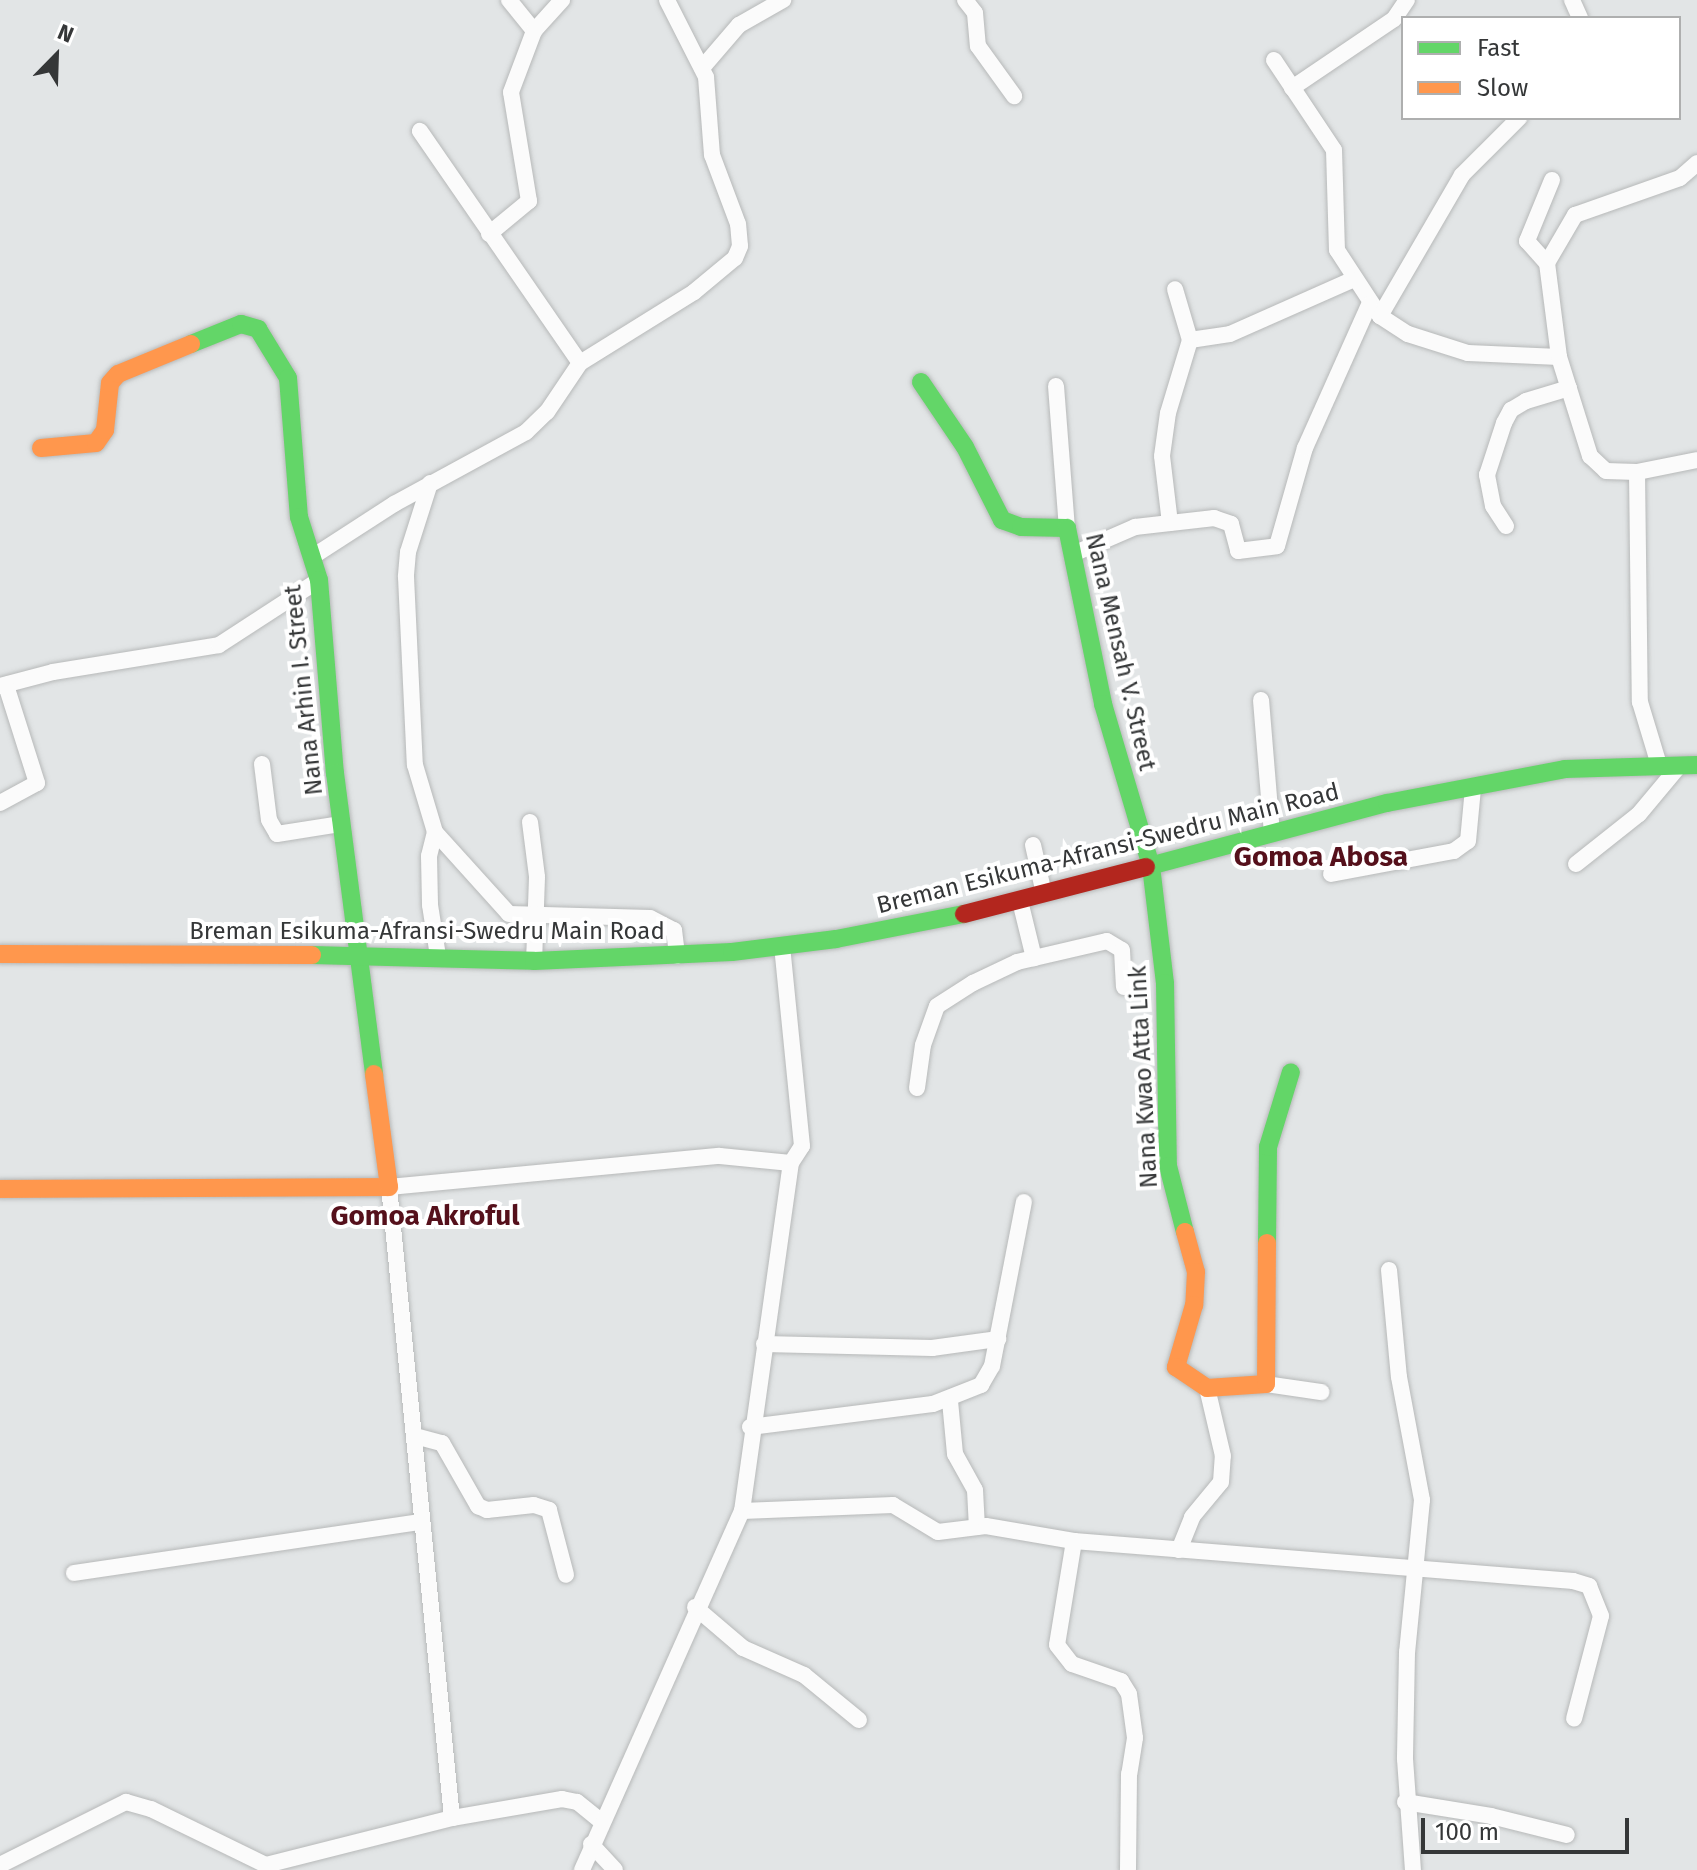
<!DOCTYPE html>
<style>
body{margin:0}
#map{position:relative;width:1697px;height:1870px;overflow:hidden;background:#e2e5e6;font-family:"Fira Sans",sans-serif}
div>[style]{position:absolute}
.roads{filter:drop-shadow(0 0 2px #b7b9b9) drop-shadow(0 0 2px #b7b9b9)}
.street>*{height:16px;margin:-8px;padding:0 8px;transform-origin:8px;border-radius:8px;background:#fbfbfb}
.fast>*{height:18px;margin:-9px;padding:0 9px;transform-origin:9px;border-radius:9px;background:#63d668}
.slow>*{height:18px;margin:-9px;padding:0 9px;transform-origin:9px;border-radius:9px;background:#ff974d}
.jam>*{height:18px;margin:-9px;padding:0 9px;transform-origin:9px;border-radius:9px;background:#b3261e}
span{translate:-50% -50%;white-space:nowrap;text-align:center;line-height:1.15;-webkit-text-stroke:8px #fff;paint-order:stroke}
.street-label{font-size:24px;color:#353738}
.quarter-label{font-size:28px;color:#55101b;font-weight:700}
.legend{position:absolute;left:1401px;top:16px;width:280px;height:104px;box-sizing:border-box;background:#fff;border:2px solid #aeafaf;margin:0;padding:10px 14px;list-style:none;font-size:24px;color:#353738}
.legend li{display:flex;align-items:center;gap:16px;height:40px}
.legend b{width:40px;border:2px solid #aeafaf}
.north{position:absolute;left:16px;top:16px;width:80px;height:80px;-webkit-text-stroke:6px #fff;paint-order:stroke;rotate:23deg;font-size:22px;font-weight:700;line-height:32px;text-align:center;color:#353738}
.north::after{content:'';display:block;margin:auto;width:28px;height:36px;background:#353738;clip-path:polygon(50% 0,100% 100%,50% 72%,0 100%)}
.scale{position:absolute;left:1421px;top:1818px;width:208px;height:36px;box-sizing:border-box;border:4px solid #353738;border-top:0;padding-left:10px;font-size:24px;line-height:28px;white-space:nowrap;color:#353738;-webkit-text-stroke:6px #fff;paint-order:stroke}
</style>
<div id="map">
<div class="roads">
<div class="street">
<div style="left:509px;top:0;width:40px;rotate:51deg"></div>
<div style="left:965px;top:0;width:16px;rotate:52deg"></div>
<div style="left:975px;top:13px;width:33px;rotate:85deg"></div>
<div style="left:978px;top:46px;width:62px;rotate:54.2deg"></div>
<div style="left:1572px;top:0;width:20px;rotate:66deg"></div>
<div style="left:1274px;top:60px;width:108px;rotate:56.3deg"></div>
<div style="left:1334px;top:150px;width:100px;rotate:88.3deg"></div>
<div style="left:1337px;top:250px;width:79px;rotate:56.9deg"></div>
<div style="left:1380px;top:316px;width:33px;rotate:33deg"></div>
<div style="left:1408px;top:334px;width:63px;rotate:17.6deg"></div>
<div style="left:1468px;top:353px;width:91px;rotate:2.5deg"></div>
<div style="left:702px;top:68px;width:57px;rotate:-49.3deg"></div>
<div style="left:739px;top:25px;width:51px;rotate:-29.6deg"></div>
<div style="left:1292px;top:88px;width:123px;rotate:-34.1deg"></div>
<div style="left:1394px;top:19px;width:23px;rotate:-56deg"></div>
<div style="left:1552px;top:180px;width:66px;rotate:112.3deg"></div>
<div style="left:1527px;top:241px;width:30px;rotate:48deg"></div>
<div style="left:1547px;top:263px;width:95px;rotate:82.7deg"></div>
<div style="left:1559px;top:357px;width:104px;rotate:72.6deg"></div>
<div style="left:1590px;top:456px;width:22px;rotate:43deg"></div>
<div style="left:1606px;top:471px;width:31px;rotate:2deg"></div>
<div style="left:1637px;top:472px;width:61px;rotate:-11.3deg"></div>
<div style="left:489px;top:234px;width:52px;rotate:-39.5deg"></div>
<div style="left:529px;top:201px;width:110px;rotate:-99.4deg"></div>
<div style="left:511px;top:92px;width:65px;rotate:-69.3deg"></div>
<div style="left:534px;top:31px;width:42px;rotate:-47.9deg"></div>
<div style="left:1547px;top:263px;width:56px;rotate:-59.7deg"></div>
<div style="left:1575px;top:215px;width:111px;rotate:-19.4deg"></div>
<div style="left:1680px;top:178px;width:23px;rotate:-41deg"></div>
<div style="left:1380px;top:316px;width:163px;rotate:-59.8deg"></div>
<div style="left:1462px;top:175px;width:81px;rotate:-45deg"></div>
<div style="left:1190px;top:340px;width:40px;rotate:-8.5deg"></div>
<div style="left:1230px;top:334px;width:133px;rotate:-23.9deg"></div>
<div style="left:580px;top:363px;width:134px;rotate:-31.9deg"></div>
<div style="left:694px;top:292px;width:53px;rotate:-39.7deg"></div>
<div style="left:735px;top:258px;width:13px;rotate:-67deg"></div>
<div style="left:740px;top:246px;width:22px;rotate:-95deg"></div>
<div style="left:738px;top:224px;width:74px;rotate:-110.6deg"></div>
<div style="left:712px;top:155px;width:78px;rotate:-94.4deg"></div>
<div style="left:706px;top:77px;width:86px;rotate:-116.9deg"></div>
<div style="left:1056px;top:386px;width:142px;rotate:85.6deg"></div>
<div style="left:1637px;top:472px;width:230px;rotate:89.3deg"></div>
<div style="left:1640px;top:702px;width:66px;rotate:73.2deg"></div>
<div style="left:430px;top:483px;width:72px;rotate:107.7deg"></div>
<div style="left:408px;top:552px;width:25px;rotate:95deg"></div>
<div style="left:406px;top:577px;width:188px;rotate:87.3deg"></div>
<div style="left:415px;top:765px;width:70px;rotate:73.4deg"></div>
<div style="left:435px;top:832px;width:25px;rotate:104deg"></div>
<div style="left:429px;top:856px;width:49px;rotate:88.8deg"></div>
<div style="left:430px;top:905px;width:52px;rotate:81.1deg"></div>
<div style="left:1170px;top:523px;width:67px;rotate:-96.8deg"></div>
<div style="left:1162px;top:456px;width:43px;rotate:-82.1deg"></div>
<div style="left:1168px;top:413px;width:76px;rotate:-73.2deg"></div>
<div style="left:1190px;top:340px;width:53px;rotate:-106.4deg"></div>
<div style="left:1506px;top:526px;width:24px;rotate:-123deg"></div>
<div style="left:1493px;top:506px;width:32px;rotate:-101deg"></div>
<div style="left:1487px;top:475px;width:55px;rotate:-71.9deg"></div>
<div style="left:1504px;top:423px;width:15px;rotate:-62deg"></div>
<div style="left:1511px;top:410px;width:17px;rotate:-31deg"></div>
<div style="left:1526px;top:401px;width:45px;rotate:-16.8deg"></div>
<div style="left:1073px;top:554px;width:68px;rotate:-23.5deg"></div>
<div style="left:1135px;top:527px;width:80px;rotate:-6.5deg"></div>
<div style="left:1214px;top:518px;width:18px;rotate:19deg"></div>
<div style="left:1231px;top:524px;width:28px;rotate:75deg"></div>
<div style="left:1238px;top:551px;width:39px;rotate:-7deg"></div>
<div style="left:1277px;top:546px;width:102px;rotate:-74.1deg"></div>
<div style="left:1305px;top:448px;width:157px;rotate:-65.9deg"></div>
<div style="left:312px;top:557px;width:98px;rotate:-32.9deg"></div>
<div style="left:394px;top:504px;width:150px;rotate:-28.6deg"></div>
<div style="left:526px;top:432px;width:29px;rotate:-44deg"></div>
<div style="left:547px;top:412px;width:59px;rotate:-56deg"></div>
<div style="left:580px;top:363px;width:282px;rotate:-124.6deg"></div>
<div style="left:0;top:686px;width:55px;rotate:-14.8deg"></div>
<div style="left:53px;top:672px;width:168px;rotate:-9.2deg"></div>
<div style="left:219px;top:645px;width:119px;rotate:-33deg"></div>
<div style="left:1261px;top:700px;width:133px;rotate:85.3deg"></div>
<div style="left:262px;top:764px;width:56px;rotate:82.9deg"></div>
<div style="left:269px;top:820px;width:16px;rotate:60deg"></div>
<div style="left:277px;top:834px;width:65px;rotate:-8.9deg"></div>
<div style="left:0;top:803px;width:42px;rotate:-28.4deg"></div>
<div style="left:37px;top:783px;width:103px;rotate:-107.6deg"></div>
<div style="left:530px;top:822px;width:55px;rotate:82.7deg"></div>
<div style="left:537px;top:877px;width:84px;rotate:92deg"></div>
<div style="left:435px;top:832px;width:110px;rotate:47.9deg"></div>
<div style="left:509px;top:914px;width:141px;rotate:1.6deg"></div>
<div style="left:650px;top:918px;width:27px;rotate:27deg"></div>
<div style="left:674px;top:930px;width:26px;rotate:83deg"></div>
<div style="left:1033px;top:845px;width:50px;rotate:77.3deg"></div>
<div style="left:1576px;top:864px;width:80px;rotate:-38.4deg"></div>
<div style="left:1639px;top:814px;width:64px;rotate:-50.1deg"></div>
<div style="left:1331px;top:874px;width:125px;rotate:-10.6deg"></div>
<div style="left:1454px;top:851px;width:17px;rotate:-36deg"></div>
<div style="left:1468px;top:841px;width:53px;rotate:-84.6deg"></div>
<div style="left:1020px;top:901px;width:59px;rotate:76.2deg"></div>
<div style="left:917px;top:1088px;width:43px;rotate:-82.1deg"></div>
<div style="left:923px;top:1045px;width:41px;rotate:-70.3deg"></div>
<div style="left:937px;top:1006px;width:43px;rotate:-32.6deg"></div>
<div style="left:973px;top:983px;width:49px;rotate:-25.5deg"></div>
<div style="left:1017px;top:962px;width:92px;rotate:-13.1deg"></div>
<div style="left:1107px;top:941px;width:17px;rotate:31deg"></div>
<div style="left:1122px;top:950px;width:37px;rotate:87deg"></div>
<div style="left:1389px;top:1270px;width:107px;rotate:84.7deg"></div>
<div style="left:1399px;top:1377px;width:125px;rotate:79.4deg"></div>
<div style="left:1422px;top:1500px;width:153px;rotate:95.6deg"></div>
<div style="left:1407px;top:1652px;width:107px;rotate:91.1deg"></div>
<div style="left:1405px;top:1759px;width:111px;rotate:85.9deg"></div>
<div style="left:764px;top:1344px;width:168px;rotate:1.4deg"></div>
<div style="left:932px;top:1348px;width:67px;rotate:-7.8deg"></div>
<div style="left:1266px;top:1384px;width:56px;rotate:8.3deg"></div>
<div style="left:950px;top:1401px;width:53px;rotate:84.6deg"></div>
<div style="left:955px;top:1454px;width:41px;rotate:60.9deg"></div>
<div style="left:975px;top:1490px;width:37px;rotate:87deg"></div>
<div style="left:750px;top:1427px;width:184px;rotate:-7.2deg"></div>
<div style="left:933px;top:1404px;width:52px;rotate:-21.6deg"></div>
<div style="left:981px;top:1385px;width:22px;rotate:-60deg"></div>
<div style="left:992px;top:1366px;width:167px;rotate:-79deg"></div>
<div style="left:415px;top:1436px;width:28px;rotate:15deg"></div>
<div style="left:442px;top:1443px;width:73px;rotate:60.3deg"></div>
<div style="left:478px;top:1506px;width:10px;rotate:24deg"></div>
<div style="left:487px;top:1510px;width:47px;rotate:-6.1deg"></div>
<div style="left:534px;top:1505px;width:16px;rotate:18deg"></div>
<div style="left:549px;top:1510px;width:67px;rotate:75.3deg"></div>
<div style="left:742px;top:1511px;width:151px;rotate:-2.3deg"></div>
<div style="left:893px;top:1505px;width:52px;rotate:31deg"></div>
<div style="left:938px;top:1532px;width:48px;rotate:-7.1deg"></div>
<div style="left:986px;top:1526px;width:89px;rotate:9.7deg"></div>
<div style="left:1074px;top:1541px;width:501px;rotate:4.58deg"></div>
<div style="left:1573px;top:1581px;width:17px;rotate:17deg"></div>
<div style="left:1589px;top:1586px;width:32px;rotate:68deg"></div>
<div style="left:1601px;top:1616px;width:106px;rotate:104.7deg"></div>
<div style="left:1074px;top:1541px;width:105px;rotate:99.3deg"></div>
<div style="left:1057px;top:1645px;width:24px;rotate:52deg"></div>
<div style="left:1072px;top:1664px;width:52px;rotate:19.1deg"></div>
<div style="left:1121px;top:1681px;width:15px;rotate:58deg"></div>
<div style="left:1129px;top:1694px;width:44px;rotate:82.2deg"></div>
<div style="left:1135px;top:1738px;width:36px;rotate:99deg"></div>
<div style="left:1129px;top:1774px;width:96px;rotate:90.6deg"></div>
<div style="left:1179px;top:1550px;width:35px;rotate:-68deg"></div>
<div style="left:1192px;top:1517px;width:45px;rotate:-50.4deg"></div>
<div style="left:1221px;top:1482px;width:26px;rotate:-86deg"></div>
<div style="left:1223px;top:1456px;width:70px;rotate:-103.2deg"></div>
<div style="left:74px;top:1573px;width:351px;rotate:-8.4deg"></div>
<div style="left:695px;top:1607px;width:63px;rotate:40.5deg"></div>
<div style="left:743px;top:1648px;width:67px;rotate:23.9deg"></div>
<div style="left:804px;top:1675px;width:71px;rotate:39.3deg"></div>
<div style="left:1405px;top:1802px;width:87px;rotate:9.2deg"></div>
<div style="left:1491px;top:1816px;width:78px;rotate:14deg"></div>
<div style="left:602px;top:1822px;width:32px;rotate:-141deg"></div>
<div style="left:577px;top:1802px;width:15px;rotate:-169deg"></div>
<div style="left:562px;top:1799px;width:112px;rotate:170.2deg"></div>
<div style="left:452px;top:1818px;width:634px;rotate:-95.7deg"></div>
<div style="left:389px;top:1187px;width:332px;rotate:-5.4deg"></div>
<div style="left:720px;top:1156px;width:71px;rotate:5.6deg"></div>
<div style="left:591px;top:1844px;width:35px;rotate:47deg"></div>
<div style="left:0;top:1865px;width:141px;rotate:-26.6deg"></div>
<div style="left:126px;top:1802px;width:26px;rotate:16deg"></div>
<div style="left:151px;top:1809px;width:128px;rotate:26deg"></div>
<div style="left:266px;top:1865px;width:192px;rotate:-14.2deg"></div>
<div style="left:582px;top:1870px;width:393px;rotate:-66deg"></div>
<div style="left:742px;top:1511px;width:351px;rotate:-82deg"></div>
<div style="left:791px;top:1163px;width:20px;rotate:-57deg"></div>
<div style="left:802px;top:1146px;width:201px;rotate:-95.7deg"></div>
</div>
<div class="fast">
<div style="left:191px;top:344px;width:54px;rotate:-21.8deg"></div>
<div style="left:241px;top:324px;width:18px;rotate:16deg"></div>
<div style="left:258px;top:329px;width:57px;rotate:58.5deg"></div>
<div style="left:288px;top:378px;width:139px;rotate:85.5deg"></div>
<div style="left:299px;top:517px;width:66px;rotate:72.4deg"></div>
<div style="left:319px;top:580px;width:194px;rotate:85.3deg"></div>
<div style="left:335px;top:773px;width:304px;rotate:82.6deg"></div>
<div style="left:921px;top:382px;width:78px;rotate:55.9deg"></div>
<div style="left:965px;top:447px;width:82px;rotate:63.1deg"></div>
<div style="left:1002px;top:520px;width:20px;rotate:20deg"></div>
<div style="left:1021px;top:527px;width:46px;rotate:1.2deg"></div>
<div style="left:1067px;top:528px;width:180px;rotate:78.4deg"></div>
<div style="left:1103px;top:704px;width:169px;rotate:73.5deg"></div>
<div style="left:1151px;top:866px;width:118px;rotate:83.2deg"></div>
<div style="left:1165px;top:983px;width:183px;rotate:89.1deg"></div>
<div style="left:1168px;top:1166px;width:68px;rotate:75.6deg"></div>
<div style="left:1146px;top:867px;width:249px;rotate:-14.9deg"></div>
<div style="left:1387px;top:803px;width:181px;rotate:-10.8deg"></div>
<div style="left:1565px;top:769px;width:132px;rotate:-1.7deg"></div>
<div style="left:312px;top:955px;width:222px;rotate:1.5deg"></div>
<div style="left:534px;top:961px;width:198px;rotate:-2.6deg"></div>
<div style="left:732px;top:952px;width:105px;rotate:-7.1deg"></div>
<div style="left:836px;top:939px;width:130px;rotate:-11.1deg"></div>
<div style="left:1267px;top:1243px;width:96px;rotate:-89.4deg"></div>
<div style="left:1268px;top:1147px;width:78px;rotate:-73deg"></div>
</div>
<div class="slow">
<div style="left:41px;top:448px;width:55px;rotate:-5.2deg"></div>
<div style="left:96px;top:443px;width:16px;rotate:-55deg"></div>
<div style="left:105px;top:430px;width:47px;rotate:-83.9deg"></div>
<div style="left:110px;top:383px;width:12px;rotate:-48deg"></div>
<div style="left:118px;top:374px;width:79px;rotate:-22.3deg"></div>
<div style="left:0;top:954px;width:312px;rotate:0.2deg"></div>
<div style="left:0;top:1189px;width:389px;rotate:-0.3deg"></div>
<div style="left:389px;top:1187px;width:114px;rotate:-97.6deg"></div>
<div style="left:1185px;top:1232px;width:41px;rotate:74.6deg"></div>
<div style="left:1196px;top:1272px;width:33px;rotate:93deg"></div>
<div style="left:1194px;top:1305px;width:65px;rotate:106.2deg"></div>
<div style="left:1176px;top:1367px;width:37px;rotate:34deg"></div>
<div style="left:1207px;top:1388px;width:59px;rotate:-3.9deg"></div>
<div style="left:1266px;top:1384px;width:141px;rotate:-89.6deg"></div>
</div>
<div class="jam">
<div style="left:964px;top:914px;width:188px;rotate:-14.5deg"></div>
</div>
</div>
<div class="street-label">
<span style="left:1120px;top:652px;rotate:77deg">Nana Mensah V. Street</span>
<span style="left:304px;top:690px;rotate:-96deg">Nana Arhin I. Street</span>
<span style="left:1108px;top:849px;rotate:-14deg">Breman Esikuma-Afransi-Swedru Main Road</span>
<span style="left:427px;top:932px">Breman Esikuma-Afransi-Swedru Main Road</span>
<span style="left:1144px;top:1077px;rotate:-93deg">Nana Kwao Atta Link</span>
</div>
<div class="quarter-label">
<span style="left:1321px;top:857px">Gomoa Abosa</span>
<span style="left:425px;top:1216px">Gomoa Akroful</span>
</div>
<ul class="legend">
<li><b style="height:10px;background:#63d668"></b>Fast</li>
<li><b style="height:10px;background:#ff974d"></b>Slow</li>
</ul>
<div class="north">N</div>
<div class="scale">100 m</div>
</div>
